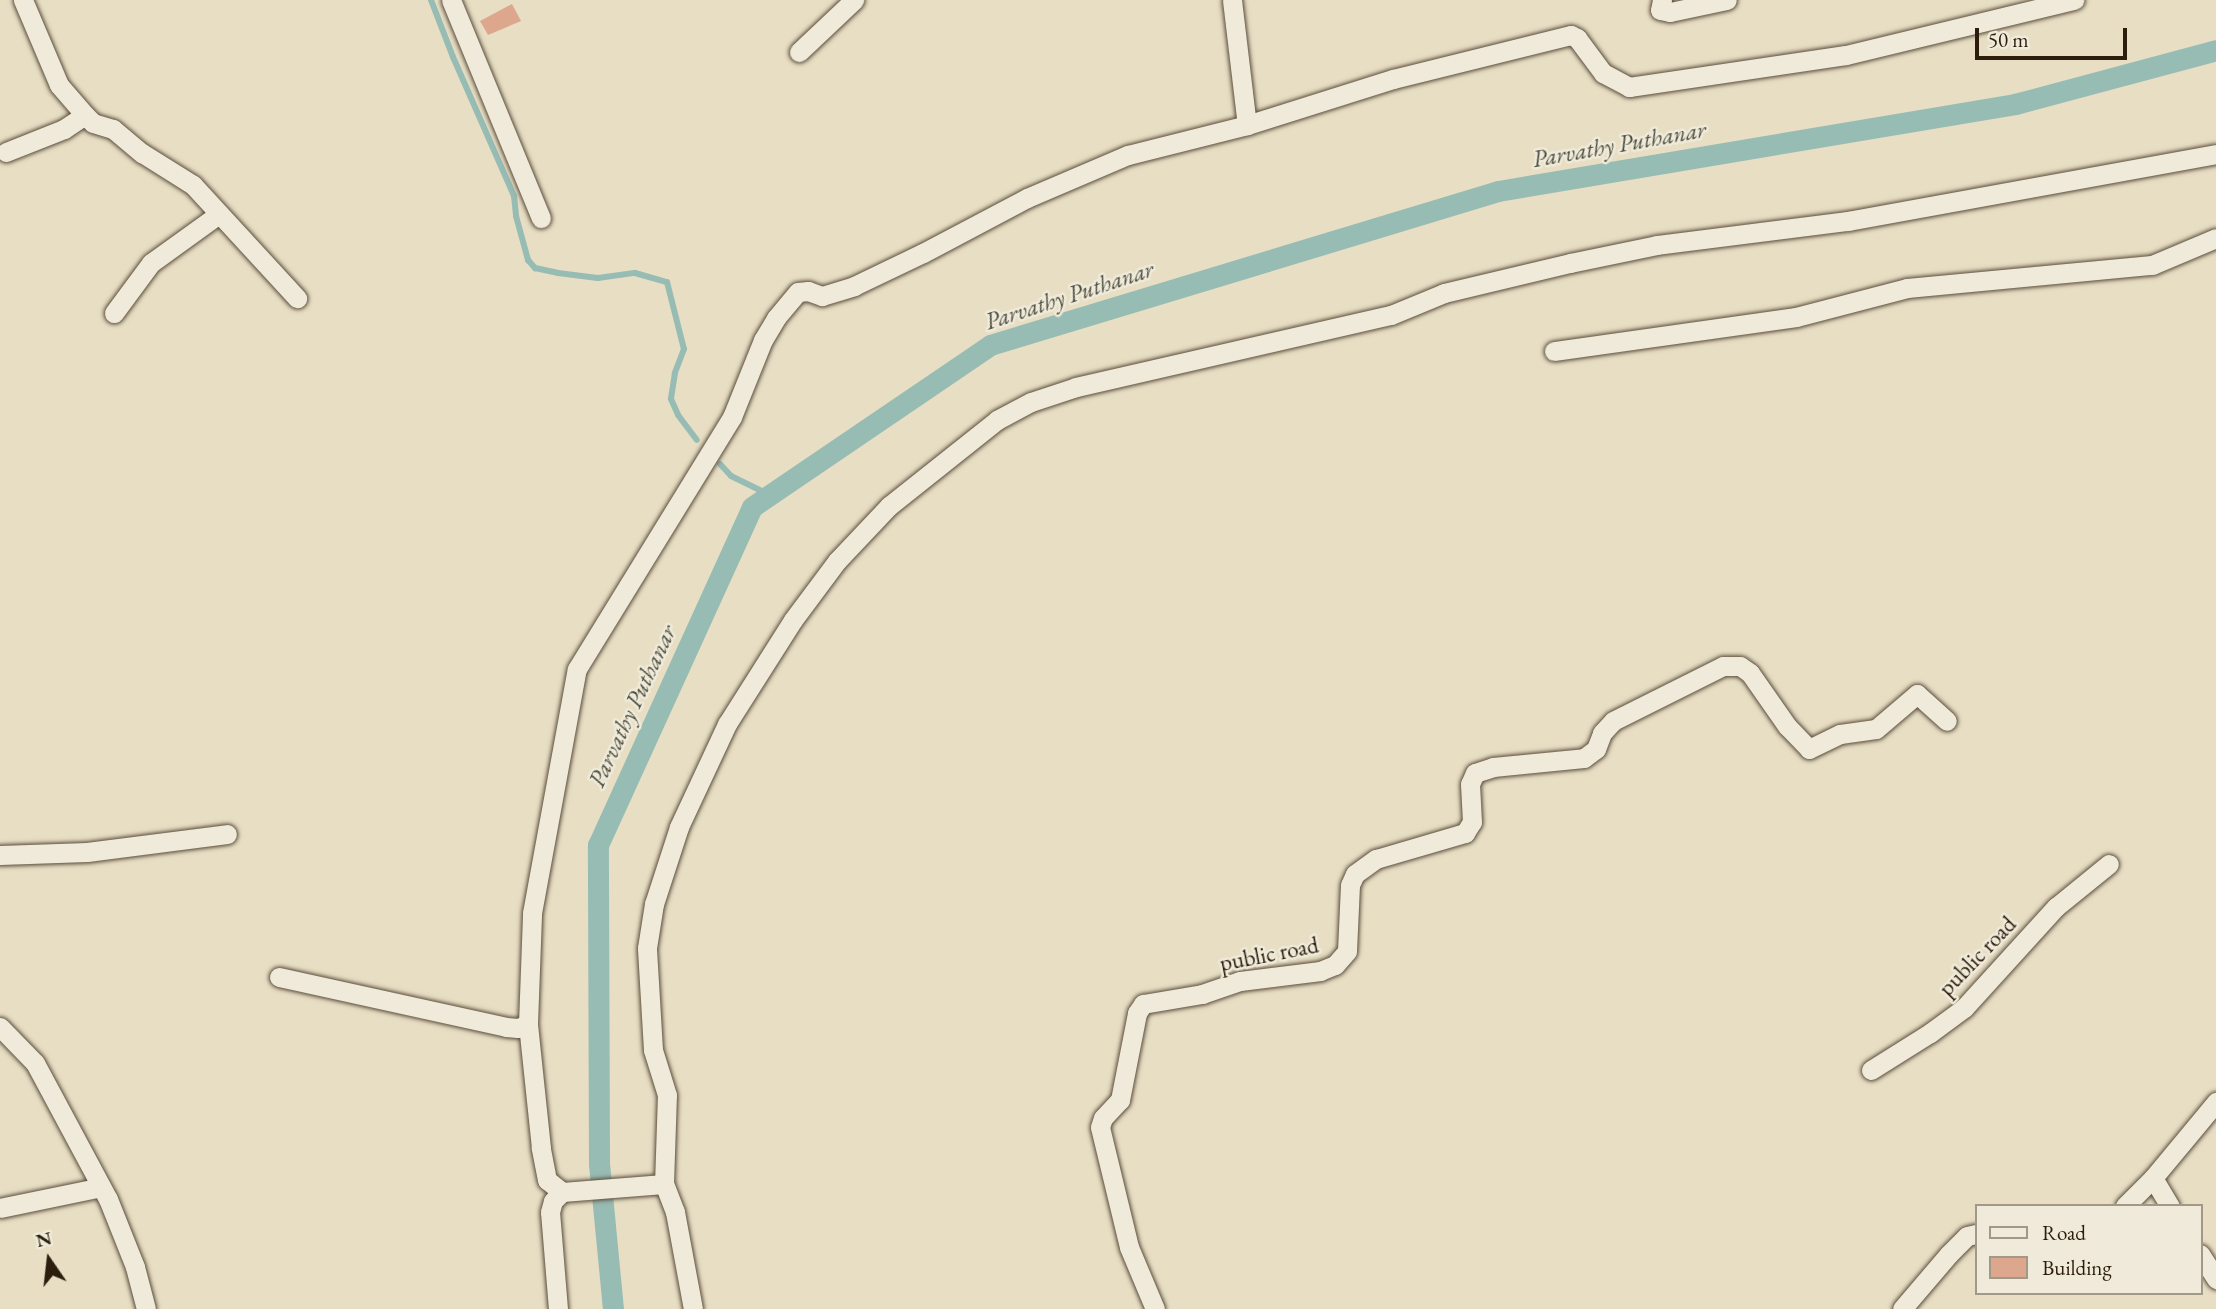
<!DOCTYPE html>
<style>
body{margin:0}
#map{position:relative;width:2216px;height:1309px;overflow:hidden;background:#e7dec4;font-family:"EB Garamond",serif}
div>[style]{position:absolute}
.stream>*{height:6px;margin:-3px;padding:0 3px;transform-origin:3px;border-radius:3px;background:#97bcb4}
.canal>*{height:21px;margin:-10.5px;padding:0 10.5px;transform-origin:10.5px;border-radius:10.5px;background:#97bcb4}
.building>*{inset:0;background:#dda78d}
.roads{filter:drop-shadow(0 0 2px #5b4d3b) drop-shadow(0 0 2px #5b4d3b)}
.street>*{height:19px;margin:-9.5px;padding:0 9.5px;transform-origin:9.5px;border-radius:9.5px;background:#efead9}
span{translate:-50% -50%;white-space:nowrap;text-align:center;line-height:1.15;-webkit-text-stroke:5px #efead9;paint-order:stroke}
.street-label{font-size:23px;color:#2c1d0d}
.water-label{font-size:24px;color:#4c4d3f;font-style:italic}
.legend{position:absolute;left:1975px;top:1204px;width:228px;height:91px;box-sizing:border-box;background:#efead9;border:2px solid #a19887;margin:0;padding:9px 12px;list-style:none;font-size:21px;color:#2c1d0d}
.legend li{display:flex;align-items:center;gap:14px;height:35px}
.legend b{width:35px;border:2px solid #a19887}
.north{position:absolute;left:14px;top:1225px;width:70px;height:70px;-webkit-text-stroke:5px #efead9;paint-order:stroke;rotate:346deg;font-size:19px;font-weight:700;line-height:28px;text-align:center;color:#2c1d0d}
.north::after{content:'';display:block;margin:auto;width:24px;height:32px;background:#2c1d0d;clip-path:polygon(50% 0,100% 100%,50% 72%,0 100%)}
.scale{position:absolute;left:1975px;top:28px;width:152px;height:32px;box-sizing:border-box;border:4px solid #2c1d0d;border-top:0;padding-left:9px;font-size:21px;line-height:24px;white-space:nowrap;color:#2c1d0d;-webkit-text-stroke:5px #efead9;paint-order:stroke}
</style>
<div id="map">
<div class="stream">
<div style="left:431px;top:0;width:61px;rotate:68.9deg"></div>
<div style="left:453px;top:57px;width:152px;rotate:66.3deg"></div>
<div style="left:514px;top:196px;width:20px;rotate:84deg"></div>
<div style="left:516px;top:216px;width:46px;rotate:74.7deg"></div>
<div style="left:528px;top:260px;width:11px;rotate:49deg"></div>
<div style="left:535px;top:268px;width:24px;rotate:12deg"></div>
<div style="left:558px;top:273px;width:40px;rotate:7.1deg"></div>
<div style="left:598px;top:278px;width:37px;rotate:-8deg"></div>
<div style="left:635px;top:273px;width:33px;rotate:16deg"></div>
<div style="left:667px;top:282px;width:69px;rotate:75.8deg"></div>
<div style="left:684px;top:349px;width:26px;rotate:111deg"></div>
<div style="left:675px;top:373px;width:26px;rotate:99deg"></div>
<div style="left:671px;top:399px;width:17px;rotate:66deg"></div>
<div style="left:678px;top:415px;width:31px;rotate:53deg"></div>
<div style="left:720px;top:464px;width:16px;rotate:47deg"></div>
<div style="left:731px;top:476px;width:43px;rotate:26deg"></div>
</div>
<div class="canal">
<div style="left:613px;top:1309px;width:146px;rotate:-95.5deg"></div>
<div style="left:599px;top:1164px;width:319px;rotate:-90.2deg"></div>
<div style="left:598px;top:845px;width:371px;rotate:-65.5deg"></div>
<div style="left:752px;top:507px;width:288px;rotate:-34.2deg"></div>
<div style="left:990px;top:345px;width:531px;rotate:-16.86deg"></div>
<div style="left:1498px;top:191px;width:524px;rotate:-9.55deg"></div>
<div style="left:2015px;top:104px;width:208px;rotate:-15deg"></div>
</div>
<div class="building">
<div style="clip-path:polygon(512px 4px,521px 21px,488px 35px,480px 21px)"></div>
</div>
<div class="roads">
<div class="street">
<div style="left:23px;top:0;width:92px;rotate:67deg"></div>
<div style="left:59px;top:85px;width:40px;rotate:49deg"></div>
<div style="left:85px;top:115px;width:11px;rotate:45deg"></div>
<div style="left:93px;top:123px;width:21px;rotate:17deg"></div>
<div style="left:113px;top:129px;width:38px;rotate:40deg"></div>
<div style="left:142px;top:153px;width:60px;rotate:32.1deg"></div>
<div style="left:193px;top:185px;width:154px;rotate:47.4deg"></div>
<div style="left:451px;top:0;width:236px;rotate:67.6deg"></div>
<div style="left:1232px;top:0;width:126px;rotate:83.2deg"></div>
<div style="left:1662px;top:0;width:10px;rotate:101deg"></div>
<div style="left:1660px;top:10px;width:10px;rotate:11deg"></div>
<div style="left:1670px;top:12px;width:58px;rotate:-11.9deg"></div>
<div style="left:799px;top:52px;width:76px;rotate:-43.4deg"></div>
<div style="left:6px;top:152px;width:62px;rotate:-21.6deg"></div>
<div style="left:64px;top:129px;width:25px;rotate:-34deg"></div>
<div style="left:114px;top:313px;width:62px;rotate:-53.5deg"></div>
<div style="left:151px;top:263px;width:84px;rotate:-35.8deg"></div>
<div style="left:1554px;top:351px;width:244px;rotate:-8deg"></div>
<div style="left:1796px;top:317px;width:115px;rotate:-14.6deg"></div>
<div style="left:1907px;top:288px;width:246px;rotate:-5.4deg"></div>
<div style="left:2152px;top:265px;width:69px;rotate:-22.9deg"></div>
<div style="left:0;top:855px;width:87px;rotate:-2deg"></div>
<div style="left:87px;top:852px;width:141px;rotate:-7.3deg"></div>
<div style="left:279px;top:977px;width:232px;rotate:12.4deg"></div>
<div style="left:506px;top:1027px;width:12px;rotate:5deg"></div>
<div style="left:518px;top:1028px;width:11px;rotate:-22deg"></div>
<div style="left:0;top:1027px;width:50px;rotate:45.8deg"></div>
<div style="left:35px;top:1063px;width:154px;rotate:61.8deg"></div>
<div style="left:108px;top:1199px;width:73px;rotate:68.3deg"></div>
<div style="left:135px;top:1267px;width:43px;rotate:75.3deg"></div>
<div style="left:1871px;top:1070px;width:70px;rotate:-32.1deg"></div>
<div style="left:1930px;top:1033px;width:42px;rotate:-36.3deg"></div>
<div style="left:1964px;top:1008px;width:137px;rotate:-47.7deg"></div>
<div style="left:2056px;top:907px;width:68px;rotate:-39.1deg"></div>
<div style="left:2153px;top:1178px;width:33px;rotate:59deg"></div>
<div style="left:562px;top:1192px;width:102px;rotate:-4.5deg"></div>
<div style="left:2125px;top:1206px;width:40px;rotate:-45deg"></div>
<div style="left:2153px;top:1178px;width:99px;rotate:-50.3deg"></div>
<div style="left:0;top:1208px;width:103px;rotate:-11.7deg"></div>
<div style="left:2200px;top:1254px;width:30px;rotate:57deg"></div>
<div style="left:558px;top:1309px;width:97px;rotate:-94.7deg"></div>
<div style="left:550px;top:1212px;width:11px;rotate:-75deg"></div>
<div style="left:553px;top:1201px;width:13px;rotate:-45deg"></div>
<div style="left:562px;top:1192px;width:19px;rotate:-141deg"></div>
<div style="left:547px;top:1180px;width:33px;rotate:-101deg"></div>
<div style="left:541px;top:1148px;width:125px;rotate:-96deg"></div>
<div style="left:528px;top:1024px;width:111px;rotate:-87.9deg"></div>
<div style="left:532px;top:913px;width:248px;rotate:-79.6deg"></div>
<div style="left:577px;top:669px;width:296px;rotate:-58.4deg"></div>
<div style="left:732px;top:417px;width:83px;rotate:-68.1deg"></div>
<div style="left:763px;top:340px;width:26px;rotate:-59deg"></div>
<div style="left:776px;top:318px;width:34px;rotate:-50deg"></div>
<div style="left:798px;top:292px;width:10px;rotate:-6deg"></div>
<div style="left:808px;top:291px;width:15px;rotate:20deg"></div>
<div style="left:822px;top:296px;width:34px;rotate:-17deg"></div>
<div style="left:854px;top:286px;width:76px;rotate:-25.6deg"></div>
<div style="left:923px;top:253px;width:118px;rotate:-27.9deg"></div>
<div style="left:1027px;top:198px;width:110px;rotate:-23.1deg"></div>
<div style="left:1128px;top:155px;width:123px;rotate:-14.1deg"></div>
<div style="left:1247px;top:125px;width:153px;rotate:-17.5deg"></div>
<div style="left:1393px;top:79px;width:183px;rotate:-13.9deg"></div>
<div style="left:1571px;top:35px;width:7px;rotate:27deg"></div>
<div style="left:1577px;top:38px;width:44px;rotate:53.4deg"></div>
<div style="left:1603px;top:73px;width:30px;rotate:28deg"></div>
<div style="left:1629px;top:87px;width:219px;rotate:-8.4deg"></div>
<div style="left:1846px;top:55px;width:235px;rotate:-13.6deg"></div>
<div style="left:693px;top:1309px;width:99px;rotate:-100.5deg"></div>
<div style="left:675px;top:1212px;width:30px;rotate:-111deg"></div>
<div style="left:664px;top:1184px;width:89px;rotate:-88.1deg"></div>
<div style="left:667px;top:1095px;width:47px;rotate:-107.3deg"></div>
<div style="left:653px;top:1050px;width:102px;rotate:-93.4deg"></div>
<div style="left:647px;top:948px;width:45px;rotate:-81deg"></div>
<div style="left:654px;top:904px;width:81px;rotate:-72deg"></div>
<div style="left:679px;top:827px;width:114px;rotate:-65deg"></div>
<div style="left:727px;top:724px;width:123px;rotate:-57.6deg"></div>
<div style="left:793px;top:620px;width:74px;rotate:-53.3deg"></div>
<div style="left:837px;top:561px;width:76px;rotate:-46.6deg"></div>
<div style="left:889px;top:506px;width:138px;rotate:-38.5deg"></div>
<div style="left:997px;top:420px;width:38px;rotate:-28deg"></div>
<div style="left:1031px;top:402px;width:47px;rotate:-18.4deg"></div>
<div style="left:1076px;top:387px;width:323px;rotate:-12.9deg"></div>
<div style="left:1391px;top:315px;width:57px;rotate:-22.5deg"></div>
<div style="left:1444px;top:293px;width:130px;rotate:-13.4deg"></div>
<div style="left:1570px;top:263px;width:89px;rotate:-11.7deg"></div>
<div style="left:1657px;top:245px;width:193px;rotate:-7.2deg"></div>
<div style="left:1848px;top:221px;width:374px;rotate:-10.3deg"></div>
<div style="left:1155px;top:1309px;width:67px;rotate:-112.8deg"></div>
<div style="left:1129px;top:1247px;width:123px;rotate:-103.6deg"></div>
<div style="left:1100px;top:1127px;width:9px;rotate:-72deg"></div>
<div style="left:1103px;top:1118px;width:25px;rotate:-47deg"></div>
<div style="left:1120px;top:1100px;width:89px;rotate:-78.9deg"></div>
<div style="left:1137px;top:1013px;width:11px;rotate:-56deg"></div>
<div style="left:1143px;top:1004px;width:60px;rotate:-9.6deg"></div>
<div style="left:1202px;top:994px;width:40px;rotate:-18.9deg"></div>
<div style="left:1240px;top:981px;width:81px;rotate:-7.1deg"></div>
<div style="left:1320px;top:971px;width:16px;rotate:-22deg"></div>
<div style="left:1335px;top:965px;width:18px;rotate:-49deg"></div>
<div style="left:1347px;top:951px;width:66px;rotate:-87.4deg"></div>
<div style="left:1350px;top:885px;width:12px;rotate:-66deg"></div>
<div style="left:1355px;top:874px;width:26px;rotate:-36deg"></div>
<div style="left:1376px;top:859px;width:93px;rotate:-16.3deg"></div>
<div style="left:1465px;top:833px;width:13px;rotate:-58deg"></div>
<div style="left:1472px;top:822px;width:38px;rotate:-93deg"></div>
<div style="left:1470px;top:784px;width:12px;rotate:-66deg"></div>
<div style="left:1475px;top:773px;width:19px;rotate:-18deg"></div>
<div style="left:1493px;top:767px;width:91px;rotate:-5.6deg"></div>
<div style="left:1584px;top:758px;width:15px;rotate:-37deg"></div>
<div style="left:1596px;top:749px;width:17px;rotate:-69deg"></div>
<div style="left:1602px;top:733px;width:16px;rotate:-47deg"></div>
<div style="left:1613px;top:721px;width:123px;rotate:-26.6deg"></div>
<div style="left:1723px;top:666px;width:17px"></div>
<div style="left:1740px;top:666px;width:12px;rotate:35deg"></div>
<div style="left:1750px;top:673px;width:65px;rotate:55.1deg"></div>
<div style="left:1787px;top:726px;width:32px;rotate:46deg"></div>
<div style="left:1809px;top:749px;width:34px;rotate:-26deg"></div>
<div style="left:1840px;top:734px;width:36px;rotate:-8deg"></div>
<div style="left:1876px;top:729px;width:54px;rotate:-40.5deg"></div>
<div style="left:1917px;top:694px;width:40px;rotate:42deg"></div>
<div style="left:1902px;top:1309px;width:72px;rotate:-49.5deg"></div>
<div style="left:1949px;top:1254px;width:25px;rotate:-45deg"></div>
<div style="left:1967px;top:1236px;width:9px;rotate:-13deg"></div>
</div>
</div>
<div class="street-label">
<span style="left:1269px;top:954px;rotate:-11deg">public road</span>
<span style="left:1977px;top:956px;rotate:-46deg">public road</span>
</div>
<div class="water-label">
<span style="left:1619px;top:144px;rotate:-10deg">Parvathy Puthanar</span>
<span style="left:1069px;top:295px;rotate:-18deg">Parvathy Puthanar</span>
<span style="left:632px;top:706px;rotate:-65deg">Parvathy Puthanar</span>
</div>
<ul class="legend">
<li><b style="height:9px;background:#efead9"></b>Road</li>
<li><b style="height:19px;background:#dda78d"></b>Building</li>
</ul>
<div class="north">N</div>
<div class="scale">50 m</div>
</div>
